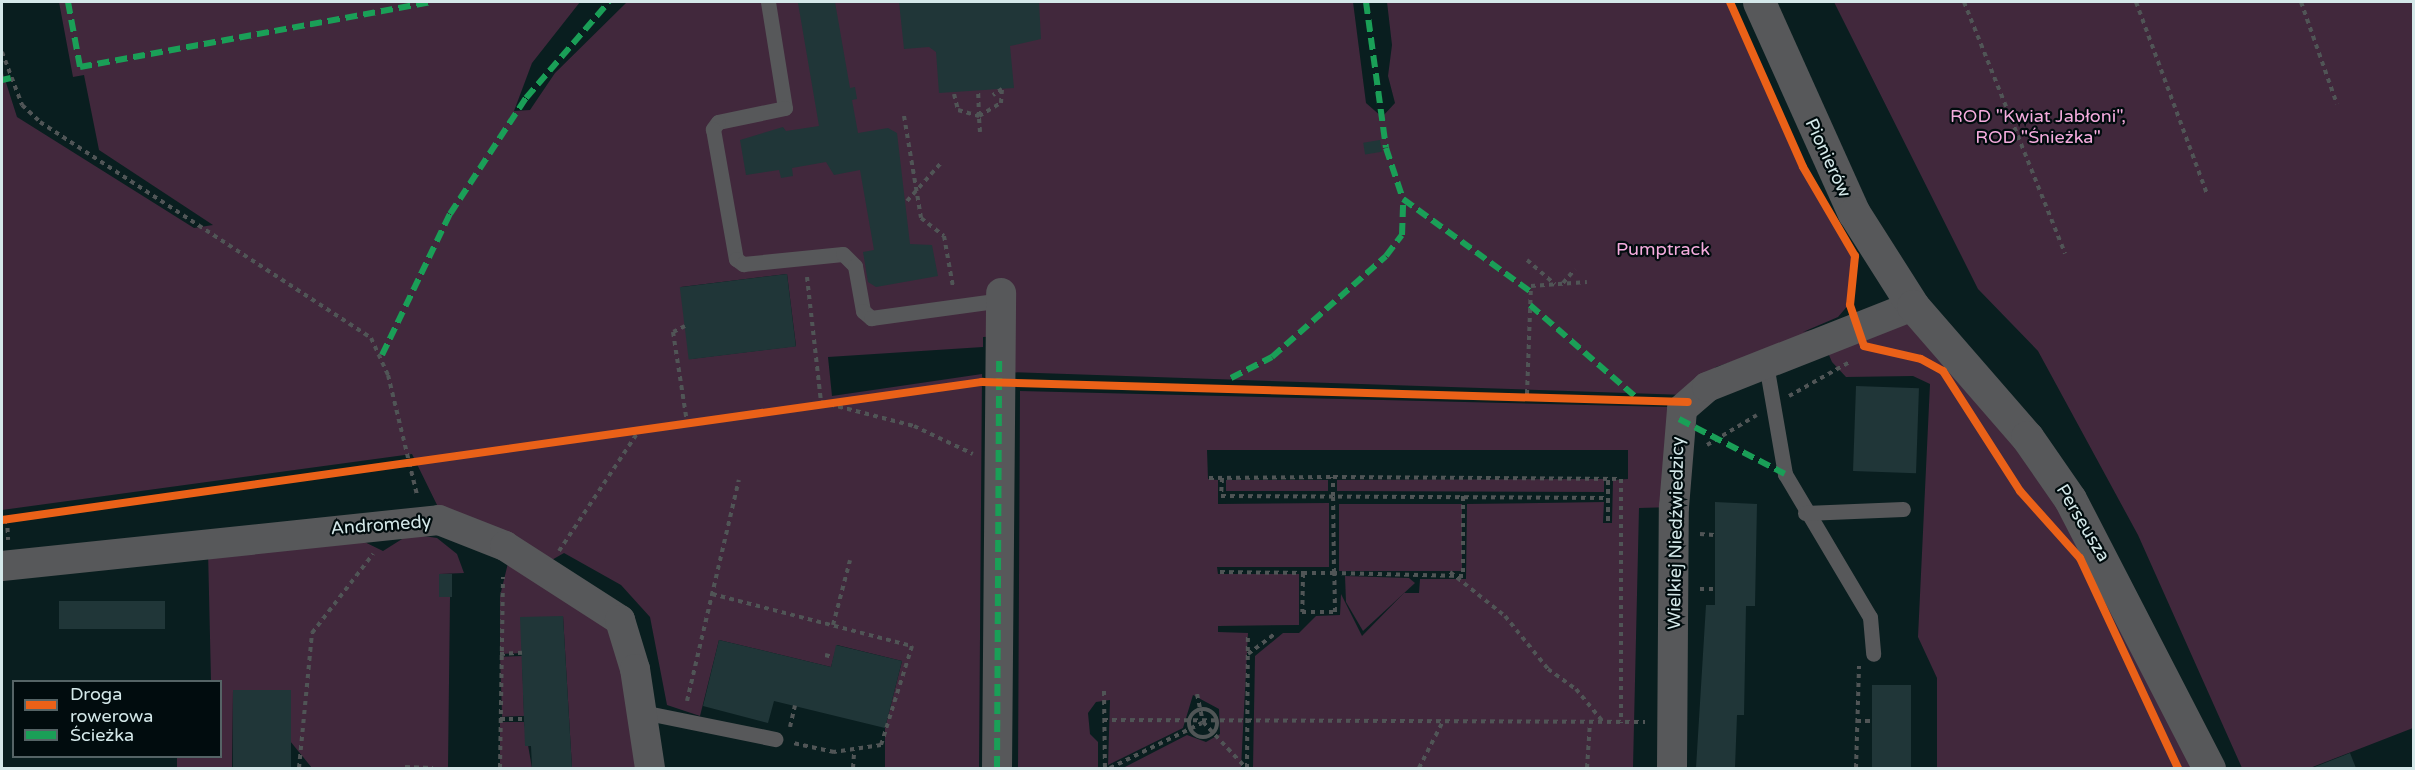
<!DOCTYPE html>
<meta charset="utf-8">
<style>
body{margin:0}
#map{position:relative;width:2415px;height:770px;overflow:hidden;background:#091e1f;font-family:"Varela Round",sans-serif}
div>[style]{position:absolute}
.green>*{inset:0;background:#41283c;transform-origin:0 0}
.building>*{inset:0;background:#203638;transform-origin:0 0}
.path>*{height:4px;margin-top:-2px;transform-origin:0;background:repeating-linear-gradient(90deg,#505556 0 4.5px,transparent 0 9px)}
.path>.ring{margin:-2px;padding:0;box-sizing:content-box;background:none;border:4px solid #505556;border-radius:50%}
.service>*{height:15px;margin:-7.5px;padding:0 7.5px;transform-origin:7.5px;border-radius:7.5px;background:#57585a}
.minor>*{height:30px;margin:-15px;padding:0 15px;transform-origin:15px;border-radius:15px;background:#57585a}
.tertiary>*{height:33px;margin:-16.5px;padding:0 16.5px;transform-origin:16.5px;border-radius:16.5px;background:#57585a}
.quiet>*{height:6px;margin-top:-3px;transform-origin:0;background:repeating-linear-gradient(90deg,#1a9f57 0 12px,transparent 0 18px)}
.cycleway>*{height:8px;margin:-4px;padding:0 4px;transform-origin:4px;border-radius:4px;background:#ea6118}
span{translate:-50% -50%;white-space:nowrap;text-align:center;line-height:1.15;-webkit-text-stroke:4.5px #010c0e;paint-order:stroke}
.park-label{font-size:18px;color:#f5acde}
.street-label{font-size:18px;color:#d4e8e9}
.frame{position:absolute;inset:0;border:3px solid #d4e8e9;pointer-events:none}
.legend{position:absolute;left:12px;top:680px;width:210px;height:78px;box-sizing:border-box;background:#010c0e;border:2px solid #556466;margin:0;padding:8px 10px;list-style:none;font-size:18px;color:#d4e8e9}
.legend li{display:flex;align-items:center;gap:12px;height:30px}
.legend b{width:30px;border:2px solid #556466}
</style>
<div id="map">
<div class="green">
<div style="clip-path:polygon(evenodd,59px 2px,580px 2px,532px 63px,514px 111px,530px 110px,555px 73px,627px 2px,1353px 2px,1366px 103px,1382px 117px,1395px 103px,1388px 76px,1392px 45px,1387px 2px,1730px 2px,1800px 159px,1855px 256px,1850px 303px,1838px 317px,1803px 332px,1913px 306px,1998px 403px,2209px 768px,1937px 768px,1937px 678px,1918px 637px,1930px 384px,1913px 376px,1846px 377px,1832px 362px,1819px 332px,1716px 367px,1686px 395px,1006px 372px,1006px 336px,983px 337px,983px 347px,828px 357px,832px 396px,982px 374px,979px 768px,885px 768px,885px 728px,902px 661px,837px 645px,831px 667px,719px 640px,700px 716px,667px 705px,650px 617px,621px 585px,564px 553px,550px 561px,439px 509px,412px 454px,2px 510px,2px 70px,17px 117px,194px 228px,213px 225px,99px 150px,84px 75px,73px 77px,59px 2px,787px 274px,796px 346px,690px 359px,681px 287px,787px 274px)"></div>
<div style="clip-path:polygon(1834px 2px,2413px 2px,2413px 728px,2310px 768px,2242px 768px,2138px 535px,2038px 351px,1978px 289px)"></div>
<div style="clip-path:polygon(1020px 391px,1670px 407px,1674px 507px,1639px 508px,1633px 768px,1253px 768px,1255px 656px,1283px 633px,1299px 633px,1316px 616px,1340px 615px,1341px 594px,1362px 636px,1404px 593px,1419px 593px,1420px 579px,1466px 579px,1467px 504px,1604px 502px,1603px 523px,1612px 523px,1613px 480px,1628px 479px,1628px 450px,1207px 450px,1208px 479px,1218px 480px,1218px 504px,1329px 503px,1329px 567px,1217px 567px,1218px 574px,1299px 574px,1299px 625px,1218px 626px,1218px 632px,1248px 633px,1241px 768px,1123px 768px,1187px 735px,1206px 742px,1220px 734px,1219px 709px,1193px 695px,1183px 728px,1108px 765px,1110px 700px,1096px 702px,1088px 713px,1090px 734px,1098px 742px,1098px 768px,1018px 768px)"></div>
<div style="clip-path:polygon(1604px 479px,1604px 492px,1337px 491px,1337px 480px)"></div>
<div style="left:1226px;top:480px;width:102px;height:11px"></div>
<div style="left:1339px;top:504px;width:123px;height:67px"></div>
<div style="clip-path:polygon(342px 531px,383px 551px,410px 534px,437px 538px,457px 554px,464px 573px,439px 574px,439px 597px,450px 597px,448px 768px,312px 768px,290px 741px,290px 690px,233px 690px,232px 768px,177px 768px,177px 757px,220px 756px,220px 682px,211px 681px,208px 550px)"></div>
<div style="clip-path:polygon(508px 563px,605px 611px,646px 768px,572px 768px,563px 616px,522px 653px,500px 654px,500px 596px)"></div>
<div style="clip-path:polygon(1345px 576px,1409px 578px,1415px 583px,1363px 631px,1346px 602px)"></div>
<div style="left:522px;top:656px;width:60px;height:22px;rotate:88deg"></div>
<div style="clip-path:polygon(500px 722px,524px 722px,532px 768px,500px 768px)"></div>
</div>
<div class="building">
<div style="clip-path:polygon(835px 2px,850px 88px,855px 87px,857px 99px,852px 100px,858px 133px,888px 128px,897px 133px,910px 244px,932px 245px,938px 276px,876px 287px,868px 282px,863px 252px,874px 250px,860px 170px,834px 175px,826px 162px,792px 168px,793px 176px,781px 178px,779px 170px,746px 175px,740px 140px,783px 127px,786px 131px,819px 126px,798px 3px)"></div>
<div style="clip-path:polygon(899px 2px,1039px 2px,1041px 39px,1010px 46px,1014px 88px,939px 93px,936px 52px,929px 47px,904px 49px)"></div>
<div style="left:1380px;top:140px;width:12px;height:17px;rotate:81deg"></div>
<div style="left:787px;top:274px;width:73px;height:108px;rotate:83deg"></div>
<div style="left:1856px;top:386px;width:63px;height:85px;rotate:2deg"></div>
<div style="clip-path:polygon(1715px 502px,1757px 504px,1755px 606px,1746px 606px,1744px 715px,1737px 715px,1735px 768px,1696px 768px,1706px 605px,1715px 605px)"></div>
<div style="left:439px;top:574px;width:13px;height:23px"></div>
<div style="left:165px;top:601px;width:28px;height:106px;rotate:90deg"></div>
<div style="clip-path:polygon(563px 616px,572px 768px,532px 768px,531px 746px,525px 746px,520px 617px)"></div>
<div style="clip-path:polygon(719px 640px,831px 667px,836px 645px,902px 661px,885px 728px,774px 701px,768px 723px,703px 706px)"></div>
<div style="left:1872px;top:685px;width:39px;height:83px"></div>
<div style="left:233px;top:690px;width:58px;height:78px"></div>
<div style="clip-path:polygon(2350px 753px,2356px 768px,2312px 768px)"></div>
</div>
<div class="path">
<div style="left:1964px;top:2px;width:271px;rotate:68.1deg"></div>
<div style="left:2136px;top:2px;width:205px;rotate:69.7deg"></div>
<div style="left:2301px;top:2px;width:108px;rotate:70.6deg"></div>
<div style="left:2px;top:52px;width:57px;rotate:69.3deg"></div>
<div style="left:22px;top:105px;width:25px;rotate:43deg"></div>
<div style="left:40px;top:122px;width:395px;rotate:33.1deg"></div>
<div style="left:371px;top:338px;width:41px;rotate:65.3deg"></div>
<div style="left:388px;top:375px;width:123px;rotate:76.4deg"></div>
<div style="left:954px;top:94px;width:16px;rotate:76deg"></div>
<div style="left:958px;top:110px;width:22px;rotate:16deg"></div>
<div style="left:979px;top:116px;width:23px;rotate:-92deg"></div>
<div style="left:904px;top:116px;width:103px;rotate:80.5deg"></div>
<div style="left:921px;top:218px;width:29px;rotate:38deg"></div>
<div style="left:944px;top:236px;width:52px;rotate:80deg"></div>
<div style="left:980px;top:132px;width:16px;rotate:-94deg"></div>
<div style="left:979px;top:116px;width:26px;rotate:-31deg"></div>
<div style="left:1001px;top:103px;width:14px;rotate:-86deg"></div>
<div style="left:1002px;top:89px;width:11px;rotate:146deg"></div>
<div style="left:907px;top:201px;width:51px;rotate:-48.2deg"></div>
<div style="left:1527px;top:260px;width:37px;rotate:41deg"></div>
<div style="left:807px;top:277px;width:126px;rotate:83.6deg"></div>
<div style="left:821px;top:402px;width:96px;rotate:14.5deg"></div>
<div style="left:914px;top:426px;width:65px;rotate:25.4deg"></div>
<div style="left:1563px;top:283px;width:18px;rotate:-49deg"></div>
<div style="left:685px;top:326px;width:13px;rotate:153deg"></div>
<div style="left:673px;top:332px;width:91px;rotate:81.2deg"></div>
<div style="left:1527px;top:394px;width:108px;rotate:-87.9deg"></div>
<div style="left:1531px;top:286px;width:56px;rotate:-4.1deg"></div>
<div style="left:1789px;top:396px;width:68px;rotate:-29.2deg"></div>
<div style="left:1707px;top:445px;width:58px;rotate:-31deg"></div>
<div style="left:1209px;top:478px;width:124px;rotate:-0.5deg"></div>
<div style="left:1222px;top:478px;width:18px;rotate:93deg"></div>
<div style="left:1221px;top:496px;width:387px;rotate:0.3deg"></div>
<div style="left:1463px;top:496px;width:80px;rotate:90deg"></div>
<div style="left:1463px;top:576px;width:129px;rotate:-178.7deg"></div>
<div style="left:1334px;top:573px;width:31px;rotate:180deg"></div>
<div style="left:1303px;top:573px;width:39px;rotate:91deg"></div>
<div style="left:1302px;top:612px;width:33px"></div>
<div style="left:1335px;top:612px;width:39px;rotate:-91deg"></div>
<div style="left:1334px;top:573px;width:77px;rotate:-90.7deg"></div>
<div style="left:1333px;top:496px;width:19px;rotate:-90deg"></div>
<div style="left:1333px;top:477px;width:288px;rotate:0.4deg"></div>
<div style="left:1621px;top:479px;width:244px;rotate:90deg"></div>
<div style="left:7px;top:519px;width:21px;rotate:87deg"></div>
<div style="left:1608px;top:521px;width:43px;rotate:-90deg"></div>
<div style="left:1700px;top:534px;width:14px;rotate:4deg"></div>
<div style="left:559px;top:551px;width:146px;rotate:-56.4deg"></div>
<div style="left:1220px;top:572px;width:83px;rotate:0.7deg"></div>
<div style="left:1450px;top:572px;width:70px;rotate:38.7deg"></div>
<div style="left:1505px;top:616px;width:68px;rotate:50.9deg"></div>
<div style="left:1548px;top:669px;width:34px;rotate:36deg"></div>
<div style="left:1576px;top:689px;width:44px;rotate:50.5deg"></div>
<div style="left:1700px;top:589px;width:15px"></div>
<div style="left:712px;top:594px;width:207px;rotate:14.6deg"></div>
<div style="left:912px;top:646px;width:104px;rotate:107.4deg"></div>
<div style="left:881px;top:745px;width:48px;rotate:171.5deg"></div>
<div style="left:834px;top:752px;width:42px;rotate:-167.6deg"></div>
<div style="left:833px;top:625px;width:67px;rotate:-75.3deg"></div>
<div style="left:500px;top:654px;width:22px;rotate:-3deg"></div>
<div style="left:1248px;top:654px;width:35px;rotate:-37deg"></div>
<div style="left:825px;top:655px;width:8px;rotate:14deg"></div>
<div style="left:1104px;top:691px;width:77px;rotate:89.3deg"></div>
<div style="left:1197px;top:694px;width:29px;rotate:78deg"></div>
<div style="left:1203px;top:722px;width:63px;rotate:46.9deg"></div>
<div style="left:687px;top:701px;width:227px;rotate:-76.8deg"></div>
<div class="ring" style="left:1189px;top:709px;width:24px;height:24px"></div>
<div style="left:500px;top:719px;width:24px"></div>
<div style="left:1103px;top:720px;width:542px;rotate:0.21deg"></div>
<div style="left:1856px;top:721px;width:15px"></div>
<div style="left:790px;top:727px;width:22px;rotate:-77deg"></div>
<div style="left:405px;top:767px;width:28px;rotate:2deg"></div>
<div style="left:299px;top:768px;width:136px;rotate:-84.5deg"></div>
<div style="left:312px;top:633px;width:100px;rotate:-52.3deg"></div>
<div style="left:500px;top:768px;width:191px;rotate:-89.1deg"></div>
<div style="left:853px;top:768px;width:16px;rotate:-86deg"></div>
<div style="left:1110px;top:768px;width:102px;rotate:-26.1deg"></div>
<div style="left:1247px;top:768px;width:135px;rotate:-89.6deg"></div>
<div style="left:1419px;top:768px;width:51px;rotate:-62.9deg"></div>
<div style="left:1587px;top:768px;width:45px;rotate:-86.2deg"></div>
<div style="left:1856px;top:768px;width:102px;rotate:-88.3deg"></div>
</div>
<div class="service">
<div style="left:768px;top:2px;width:107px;rotate:80.9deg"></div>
<div style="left:785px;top:108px;width:68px;rotate:168.2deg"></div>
<div style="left:718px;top:122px;width:9px;rotate:126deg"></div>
<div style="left:713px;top:129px;width:132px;rotate:80deg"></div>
<div style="left:736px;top:259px;width:9px;rotate:36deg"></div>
<div style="left:743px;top:264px;width:100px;rotate:-5.7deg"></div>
<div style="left:843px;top:254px;width:17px;rotate:45deg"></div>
<div style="left:855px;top:266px;width:46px;rotate:79.9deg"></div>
<div style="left:863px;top:311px;width:11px;rotate:41deg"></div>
<div style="left:871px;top:318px;width:125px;rotate:-7.8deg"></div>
<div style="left:995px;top:301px;width:10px;rotate:-53deg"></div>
<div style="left:1766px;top:364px;width:112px;rotate:80.2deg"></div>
<div style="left:1785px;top:474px;width:166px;rotate:59.3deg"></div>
<div style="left:1870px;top:617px;width:37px;rotate:85deg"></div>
<div style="left:1805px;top:513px;width:98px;rotate:-2.3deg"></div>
<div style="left:652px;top:714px;width:126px;rotate:11.5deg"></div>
</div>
<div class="minor">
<div style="left:2px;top:566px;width:439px;rotate:-6deg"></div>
<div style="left:439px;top:520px;width:71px;rotate:21.5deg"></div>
<div style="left:505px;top:546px;width:137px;rotate:32.8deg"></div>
<div style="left:620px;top:620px;width:51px;rotate:73deg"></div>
<div style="left:635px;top:669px;width:100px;rotate:81.4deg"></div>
<div style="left:997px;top:768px;width:475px;rotate:-89.5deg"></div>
<div style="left:1672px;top:768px;width:261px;rotate:-89.6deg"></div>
<div style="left:1674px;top:507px;width:98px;rotate:-85.3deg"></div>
<div style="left:1682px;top:409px;width:33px;rotate:-41deg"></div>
<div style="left:1707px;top:387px;width:221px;rotate:-21.5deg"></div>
</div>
<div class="tertiary">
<div style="left:1759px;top:2px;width:231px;rotate:65.8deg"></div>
<div style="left:1854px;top:213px;width:110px;rotate:57.6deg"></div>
<div style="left:1913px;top:306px;width:174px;rotate:49deg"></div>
<div style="left:2027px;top:437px;width:75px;rotate:55.3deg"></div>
<div style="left:2070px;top:499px;width:303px;rotate:62.7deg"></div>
</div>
<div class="quiet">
<div style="left:68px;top:2px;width:66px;rotate:79.5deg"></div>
<div style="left:80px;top:67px;width:357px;rotate:-10.5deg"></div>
<div style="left:1366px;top:2px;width:147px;rotate:82.2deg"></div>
<div style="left:1386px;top:148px;width:54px;rotate:71.6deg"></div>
<div style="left:1403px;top:199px;width:158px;rotate:36deg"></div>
<div style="left:2px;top:80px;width:9px;rotate:-13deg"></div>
<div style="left:1530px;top:305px;width:142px;rotate:41deg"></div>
<div style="left:382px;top:355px;width:157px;rotate:-64.3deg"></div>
<div style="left:450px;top:214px;width:139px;rotate:-56.8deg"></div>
<div style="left:526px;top:98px;width:127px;rotate:-49.2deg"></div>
<div style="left:1231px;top:378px;width:46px;rotate:-27.1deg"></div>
<div style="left:1272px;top:357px;width:152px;rotate:-41.5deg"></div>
<div style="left:1386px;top:256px;width:26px;rotate:-53deg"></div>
<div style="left:1402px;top:235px;width:36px;rotate:-88deg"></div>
<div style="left:1679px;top:419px;width:119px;rotate:27.4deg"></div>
<div style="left:997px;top:768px;width:407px;rotate:-89.7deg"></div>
</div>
<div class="cycleway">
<div style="left:1730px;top:2px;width:180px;rotate:66.1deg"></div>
<div style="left:1803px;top:167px;width:103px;rotate:59.7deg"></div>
<div style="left:1855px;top:256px;width:49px;rotate:95.8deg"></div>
<div style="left:1850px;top:305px;width:43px;rotate:71.1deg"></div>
<div style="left:1864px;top:346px;width:58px;rotate:12.8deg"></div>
<div style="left:1921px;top:359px;width:25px;rotate:29deg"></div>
<div style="left:1943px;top:371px;width:143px;rotate:57.3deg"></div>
<div style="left:2020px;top:491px;width:90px;rotate:48.2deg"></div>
<div style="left:2080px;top:558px;width:232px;rotate:65deg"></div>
<div style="left:2px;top:520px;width:990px;rotate:-8.02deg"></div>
<div style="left:982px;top:382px;width:706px;rotate:1.62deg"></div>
</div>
<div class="park-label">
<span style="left:2038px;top:127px">ROD "Kwiat Jabłoni",<br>ROD "Śnieżka"</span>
<span style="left:1663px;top:249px">Pumptrack</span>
</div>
<div class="street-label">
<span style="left:1828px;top:158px;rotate:65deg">Pionierów</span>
<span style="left:2083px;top:523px;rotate:59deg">Perseusza</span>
<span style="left:381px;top:525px;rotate:-4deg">Andromedy</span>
<span style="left:1676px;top:533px;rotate:-89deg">Wielkiej Niedźwiedzicy</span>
</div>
<div class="frame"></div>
<ul class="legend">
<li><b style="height:8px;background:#ea6118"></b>Droga rowerowa</li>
<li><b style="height:8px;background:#1a9f57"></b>Ścieżka</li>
</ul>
</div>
